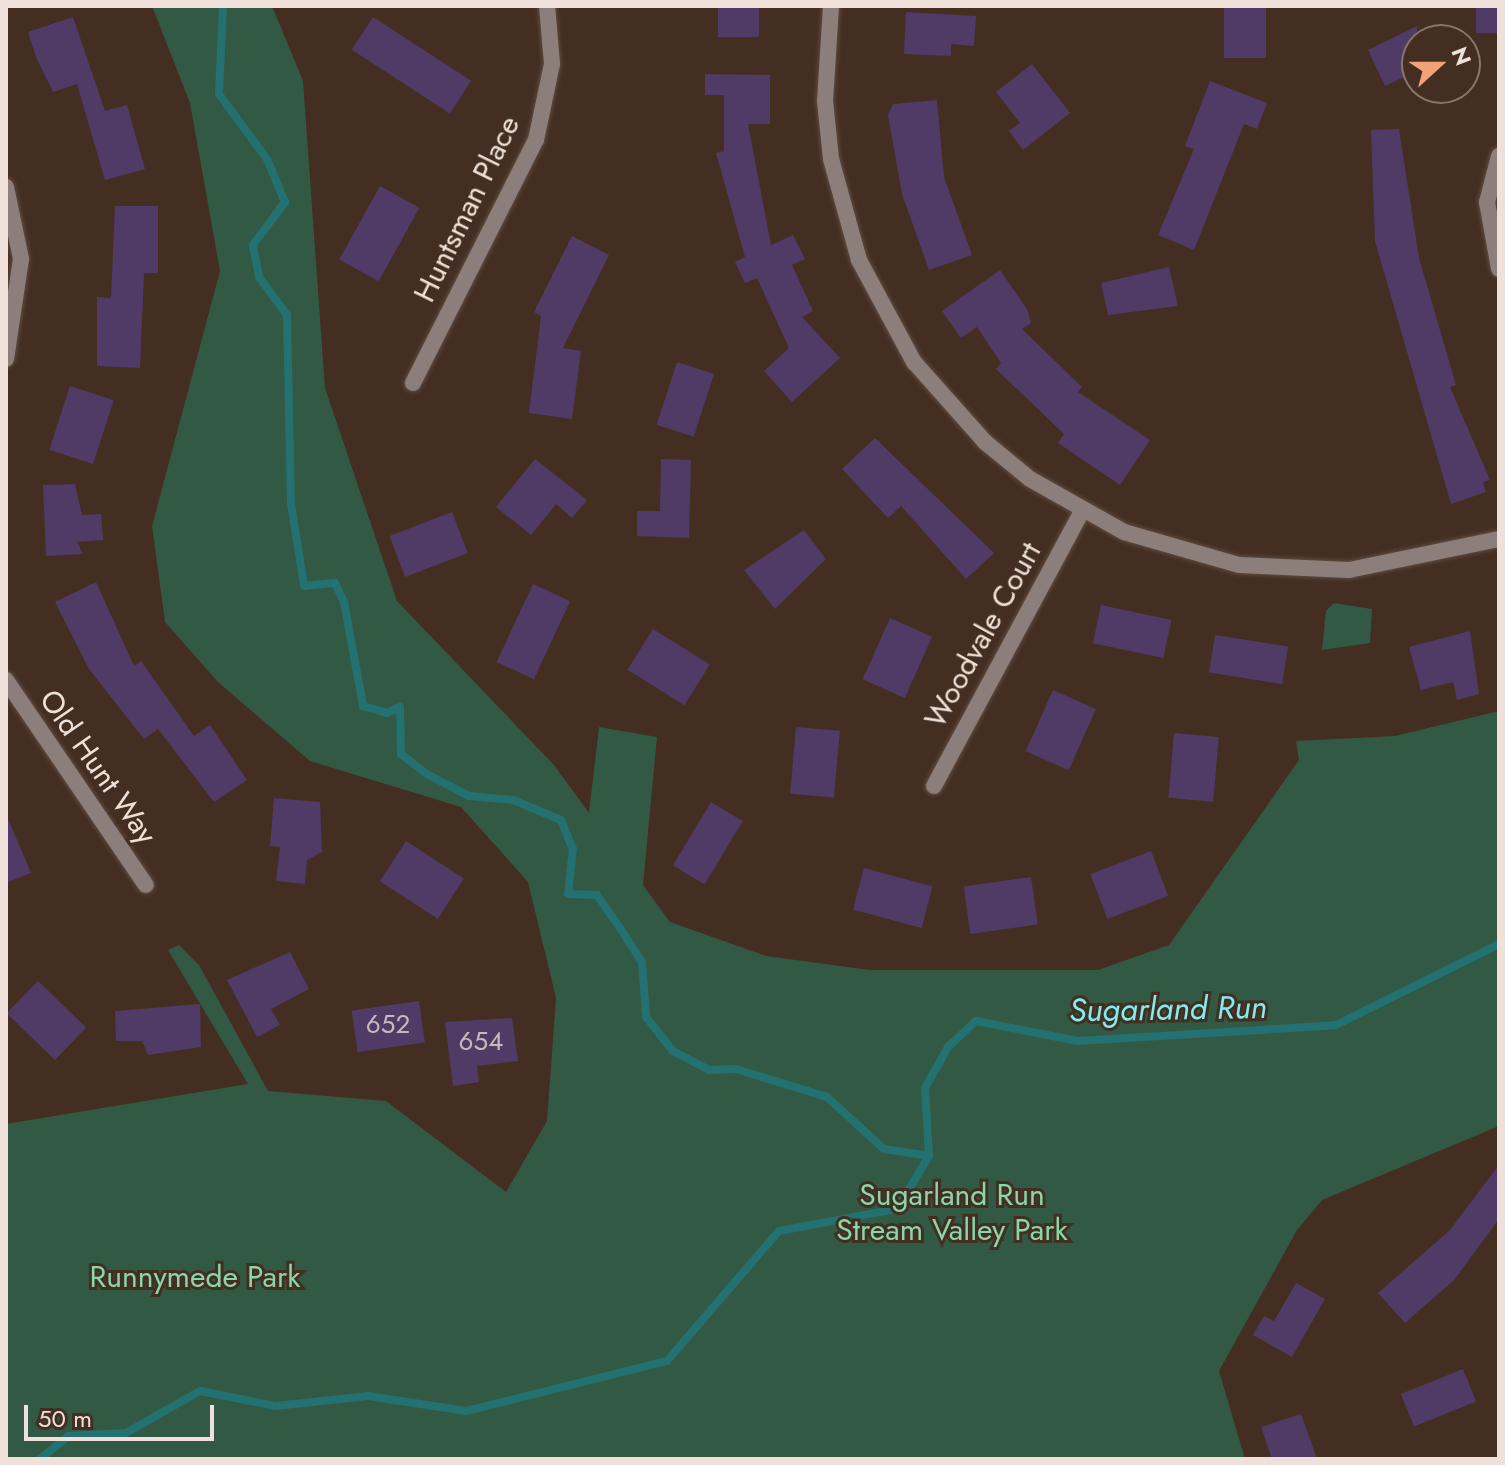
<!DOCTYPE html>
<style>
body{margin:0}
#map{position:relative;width:1505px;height:1465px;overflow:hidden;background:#442e22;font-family:Jost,sans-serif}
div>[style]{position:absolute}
.green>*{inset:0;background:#325943}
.stream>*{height:8px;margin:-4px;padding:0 4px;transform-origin:4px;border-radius:4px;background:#247172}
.building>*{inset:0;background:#4f3b65;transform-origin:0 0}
.roads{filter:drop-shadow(0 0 2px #5f4b3f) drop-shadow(0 0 2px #5f4b3f)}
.street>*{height:16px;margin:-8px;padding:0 8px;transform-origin:8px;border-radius:8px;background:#8c7f7b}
span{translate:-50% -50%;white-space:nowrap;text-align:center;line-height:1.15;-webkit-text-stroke:6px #442e22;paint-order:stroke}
.number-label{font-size:26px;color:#c7b8bc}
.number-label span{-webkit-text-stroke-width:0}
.street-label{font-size:30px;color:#efe1d9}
.park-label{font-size:30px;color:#87d8a9}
.water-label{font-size:32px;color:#7eefef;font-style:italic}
.frame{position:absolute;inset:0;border:8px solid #efe1d9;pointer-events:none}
.north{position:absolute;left:1401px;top:24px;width:80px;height:80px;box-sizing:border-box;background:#442e22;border:2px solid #88766b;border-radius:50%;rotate:69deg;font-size:22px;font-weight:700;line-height:32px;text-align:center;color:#efe1d9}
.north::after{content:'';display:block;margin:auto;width:28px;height:36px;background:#efa377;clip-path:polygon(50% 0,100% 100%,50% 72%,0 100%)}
.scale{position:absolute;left:24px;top:1405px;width:190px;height:36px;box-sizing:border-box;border:4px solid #efe1d9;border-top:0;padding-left:10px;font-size:24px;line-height:28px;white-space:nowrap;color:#efe1d9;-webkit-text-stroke:6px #442e22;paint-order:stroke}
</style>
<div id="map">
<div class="green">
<div style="clip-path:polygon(152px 6px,272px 6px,303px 81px,325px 388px,397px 601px,554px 765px,589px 813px,599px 727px,657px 737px,643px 885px,670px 922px,766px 956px,870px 970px,1098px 970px,1169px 945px,1299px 760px,1296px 741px,1395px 736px,1499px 711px,1499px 1126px,1322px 1200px,1297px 1230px,1219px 1371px,1245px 1459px,6px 1459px,6px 1124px,248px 1084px,168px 950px,179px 945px,199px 965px,268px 1091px,386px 1101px,506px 1192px,547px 1121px,556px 998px,528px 882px,461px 807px,310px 761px,218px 682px,165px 622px,152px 526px,220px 271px,190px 103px)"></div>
<div style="clip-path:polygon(1334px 603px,1372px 609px,1370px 643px,1322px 650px,1326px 611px)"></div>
</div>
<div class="stream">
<div style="left:223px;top:6px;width:88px;rotate:92.6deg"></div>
<div style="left:219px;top:94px;width:81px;rotate:53.6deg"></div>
<div style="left:267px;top:159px;width:47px;rotate:67.3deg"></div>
<div style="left:285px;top:202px;width:54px;rotate:126.7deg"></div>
<div style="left:253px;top:245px;width:33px;rotate:79deg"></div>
<div style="left:259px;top:277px;width:47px;rotate:53.6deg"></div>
<div style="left:287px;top:315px;width:188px;rotate:88.8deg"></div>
<div style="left:291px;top:503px;width:84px;rotate:81.1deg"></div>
<div style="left:304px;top:586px;width:31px;rotate:-6deg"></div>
<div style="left:335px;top:583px;width:21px;rotate:65deg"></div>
<div style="left:344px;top:602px;width:106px;rotate:79.6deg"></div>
<div style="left:363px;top:706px;width:25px;rotate:16deg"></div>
<div style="left:387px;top:713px;width:14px;rotate:-25deg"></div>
<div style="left:400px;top:707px;width:47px;rotate:88.8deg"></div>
<div style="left:401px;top:754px;width:31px;rotate:38deg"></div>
<div style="left:425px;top:773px;width:50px;rotate:27.6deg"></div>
<div style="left:469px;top:796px;width:44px;rotate:5.2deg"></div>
<div style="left:513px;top:800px;width:52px;rotate:22.6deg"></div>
<div style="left:561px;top:820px;width:31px;rotate:68deg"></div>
<div style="left:573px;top:849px;width:45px;rotate:96.3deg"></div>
<div style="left:568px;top:894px;width:29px;rotate:2deg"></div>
<div style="left:597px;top:895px;width:40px;rotate:55.1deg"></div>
<div style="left:620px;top:928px;width:40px;rotate:57.1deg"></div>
<div style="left:642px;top:962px;width:55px;rotate:85.8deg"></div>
<div style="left:646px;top:1017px;width:43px;rotate:51.5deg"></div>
<div style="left:673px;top:1051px;width:41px;rotate:27.8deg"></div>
<div style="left:709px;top:1070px;width:27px;rotate:-2deg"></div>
<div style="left:736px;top:1069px;width:95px;rotate:17.1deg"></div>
<div style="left:827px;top:1097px;width:77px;rotate:42.4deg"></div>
<div style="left:884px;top:1149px;width:46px;rotate:8.8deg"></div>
<div style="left:40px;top:1459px;width:36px;rotate:-39deg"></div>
<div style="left:68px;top:1436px;width:58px;rotate:-3deg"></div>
<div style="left:126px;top:1433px;width:85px;rotate:-29.6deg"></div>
<div style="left:200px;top:1391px;width:76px;rotate:11.3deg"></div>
<div style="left:275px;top:1406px;width:94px;rotate:-6.1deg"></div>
<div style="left:368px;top:1396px;width:99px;rotate:8.7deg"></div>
<div style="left:466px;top:1411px;width:207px;rotate:-14deg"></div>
<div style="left:667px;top:1361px;width:172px;rotate:-49.3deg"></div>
<div style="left:779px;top:1231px;width:120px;rotate:-10.6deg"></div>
<div style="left:897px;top:1209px;width:62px;rotate:-58.9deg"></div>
<div style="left:929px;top:1156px;width:68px;rotate:-93.4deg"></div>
<div style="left:925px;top:1088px;width:47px;rotate:-60.7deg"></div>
<div style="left:948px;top:1047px;width:38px;rotate:-43deg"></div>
<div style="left:976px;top:1021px;width:104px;rotate:11.1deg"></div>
<div style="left:1078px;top:1041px;width:258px;rotate:-3.5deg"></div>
<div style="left:1336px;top:1025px;width:182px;rotate:-26.4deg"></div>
</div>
<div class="building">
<div style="left:718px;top:6px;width:41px;height:31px"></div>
<div style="left:1224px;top:6px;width:42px;height:52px"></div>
<div style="left:1476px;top:6px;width:23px;height:27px"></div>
<div style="clip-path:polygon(906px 12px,976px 16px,974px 46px,951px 44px,951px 56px,904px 54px)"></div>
<div style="clip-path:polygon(73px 17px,105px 111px,127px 105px,145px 169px,105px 180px,77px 84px,53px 92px,36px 57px,28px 32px)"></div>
<div style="left:373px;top:17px;width:117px;height:39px;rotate:33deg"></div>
<div style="clip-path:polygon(1417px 26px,1417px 71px,1385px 86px,1368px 50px)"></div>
<div style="clip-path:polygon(1032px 64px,1070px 113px,1023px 150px,1009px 131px,1020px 123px,996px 92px)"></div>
<div style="clip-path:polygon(705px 74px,770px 75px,770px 124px,748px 124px,771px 245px,793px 235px,805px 259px,792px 265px,813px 311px,802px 317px,840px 358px,792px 402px,764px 371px,789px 348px,757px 278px,745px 283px,735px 262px,745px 257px,716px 153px,724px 151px,724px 95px,705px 95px)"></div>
<div style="clip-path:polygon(1210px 81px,1267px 103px,1257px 129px,1244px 124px,1194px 250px,1158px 235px,1194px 149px,1185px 146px)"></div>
<div style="clip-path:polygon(937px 100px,944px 177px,972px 255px,929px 270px,902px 194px,888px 115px,893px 104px)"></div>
<div style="clip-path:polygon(1399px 129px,1419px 258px,1456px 385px,1450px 387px,1490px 480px,1483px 482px,1486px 492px,1451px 504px,1375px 241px,1371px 130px)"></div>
<div style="left:380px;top:186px;width:45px;height:84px;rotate:29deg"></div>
<div style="clip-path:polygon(115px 206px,158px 206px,158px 273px,144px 273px,140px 368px,97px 366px,97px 297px,111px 298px)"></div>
<div style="clip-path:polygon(572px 236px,609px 255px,563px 348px,581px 351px,572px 419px,529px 413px,541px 316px,534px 312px)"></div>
<div style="clip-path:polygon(1169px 267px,1178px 306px,1108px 315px,1101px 283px)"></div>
<div style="clip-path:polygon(1000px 270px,1027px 309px,1031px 323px,1022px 329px,1082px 387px,1078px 392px,1150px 440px,1120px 485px,1058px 443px,1064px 434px,996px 369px,1001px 363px,977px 327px,961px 338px,942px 311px)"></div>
<div style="left:677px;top:362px;width:39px;height:66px;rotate:18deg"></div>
<div style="left:70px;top:386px;width:46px;height:67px;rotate:18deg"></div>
<div style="clip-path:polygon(875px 438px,994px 553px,966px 579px,901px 506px,888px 518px,842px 469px)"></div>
<div style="clip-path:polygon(535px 459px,587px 500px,572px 518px,556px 504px,531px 535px,496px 507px)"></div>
<div style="clip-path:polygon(661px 459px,691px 460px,689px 538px,637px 536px,637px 511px,660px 511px)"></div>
<div style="clip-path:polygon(75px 484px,82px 515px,101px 514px,103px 540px,77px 542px,83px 554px,46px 556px,43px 485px)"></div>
<div style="left:452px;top:512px;width:44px;height:67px;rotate:69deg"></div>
<div style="clip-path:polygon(804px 530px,826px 559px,775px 609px,744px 570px)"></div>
<div style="clip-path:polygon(96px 582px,134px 666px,141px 661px,194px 736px,210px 725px,247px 780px,214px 802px,158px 729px,144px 739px,89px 669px,55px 602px)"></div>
<div style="left:533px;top:584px;width:41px;height:86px;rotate:25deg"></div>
<div style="left:1101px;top:605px;width:72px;height:39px;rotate:12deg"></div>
<div style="left:890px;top:618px;width:46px;height:67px;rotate:24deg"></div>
<div style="left:653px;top:629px;width:67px;height:48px;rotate:32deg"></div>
<div style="clip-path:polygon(1470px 631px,1479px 694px,1457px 700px,1453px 682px,1421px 690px,1409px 647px)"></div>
<div style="left:1215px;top:635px;width:74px;height:38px;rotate:9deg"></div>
<div style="left:1053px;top:690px;width:47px;height:67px;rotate:24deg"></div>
<div style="left:796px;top:727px;width:44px;height:67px;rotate:5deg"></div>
<div style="left:1174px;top:733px;width:45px;height:65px;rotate:5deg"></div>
<div style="clip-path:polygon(274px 798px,320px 802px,322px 852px,307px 860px,305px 884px,276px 881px,280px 847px,270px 846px)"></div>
<div style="left:711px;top:802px;width:37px;height:74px;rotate:31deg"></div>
<div style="clip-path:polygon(6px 814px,31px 873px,6px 883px)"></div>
<div style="left:406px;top:841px;width:69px;height:48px;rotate:33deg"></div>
<div style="left:1151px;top:851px;width:48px;height:65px;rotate:69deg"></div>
<div style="left:864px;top:868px;width:71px;height:43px;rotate:15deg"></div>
<div style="left:1031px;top:877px;width:48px;height:68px;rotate:82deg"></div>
<div style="clip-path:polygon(290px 952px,309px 989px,271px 1009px,280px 1025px,257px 1037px,227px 980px)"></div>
<div style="left:38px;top:981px;width:67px;height:45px;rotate:44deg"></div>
<div style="left:419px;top:1001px;width:42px;height:68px;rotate:82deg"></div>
<div style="clip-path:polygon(200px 1004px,201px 1047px,148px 1055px,142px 1041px,116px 1041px,115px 1011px)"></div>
<div style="clip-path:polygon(512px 1018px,518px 1061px,477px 1066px,479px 1082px,453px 1086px,445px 1022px)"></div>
<div style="clip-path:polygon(1499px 1165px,1499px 1219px,1454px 1280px,1405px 1323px,1378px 1293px,1450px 1230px)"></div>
<div style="clip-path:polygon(1296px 1283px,1325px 1299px,1292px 1357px,1253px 1335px,1264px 1316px,1274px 1321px)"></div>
<div style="left:1463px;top:1369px;width:35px;height:67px;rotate:68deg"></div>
<div style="clip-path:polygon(1301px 1414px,1317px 1459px,1272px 1459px,1261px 1427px)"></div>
</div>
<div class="roads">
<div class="street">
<div style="left:831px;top:6px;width:95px;rotate:93.6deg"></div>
<div style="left:825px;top:101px;width:58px;rotate:84.1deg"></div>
<div style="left:831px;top:159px;width:105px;rotate:74.5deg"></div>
<div style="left:859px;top:260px;width:116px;rotate:61.7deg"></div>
<div style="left:914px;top:362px;width:107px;rotate:48.4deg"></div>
<div style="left:985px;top:442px;width:58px;rotate:39.4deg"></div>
<div style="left:1030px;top:479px;width:108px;rotate:29.4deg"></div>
<div style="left:1124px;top:532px;width:120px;rotate:16deg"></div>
<div style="left:1239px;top:565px;width:110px;rotate:2.6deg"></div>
<div style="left:1349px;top:570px;width:153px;rotate:-11.7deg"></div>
<div style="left:1499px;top:156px;width:48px;rotate:104.6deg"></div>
<div style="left:1487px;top:202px;width:68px;rotate:79.8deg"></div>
<div style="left:6px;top:187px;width:74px;rotate:78.2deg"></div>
<div style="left:21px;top:259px;width:101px;rotate:98.5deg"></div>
<div style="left:413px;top:383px;width:272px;rotate:-63.2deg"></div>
<div style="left:536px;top:140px;width:78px;rotate:-78.1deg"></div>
<div style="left:552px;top:64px;width:58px;rotate:-94.9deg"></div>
<div style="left:6px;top:680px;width:248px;rotate:55.7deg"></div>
<div style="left:934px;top:786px;width:312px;rotate:-61.7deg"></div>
</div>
</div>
<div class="number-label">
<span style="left:388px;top:1025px">652</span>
<span style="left:481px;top:1042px">654</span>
</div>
<div class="street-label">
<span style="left:467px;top:209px;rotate:-64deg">Huntsman Place</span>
<span style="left:983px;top:635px;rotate:-61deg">Woodvale Court</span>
<span style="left:98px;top:767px;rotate:55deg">Old Hunt Way</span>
</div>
<div class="park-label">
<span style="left:952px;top:1212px">Sugarland Run<br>Stream Valley Park</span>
<span style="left:195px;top:1277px">Runnymede Park</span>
</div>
<div class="water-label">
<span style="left:1168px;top:1009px;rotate:-1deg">Sugarland Run</span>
</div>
<div class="frame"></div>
<div class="north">N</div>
<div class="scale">50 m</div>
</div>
